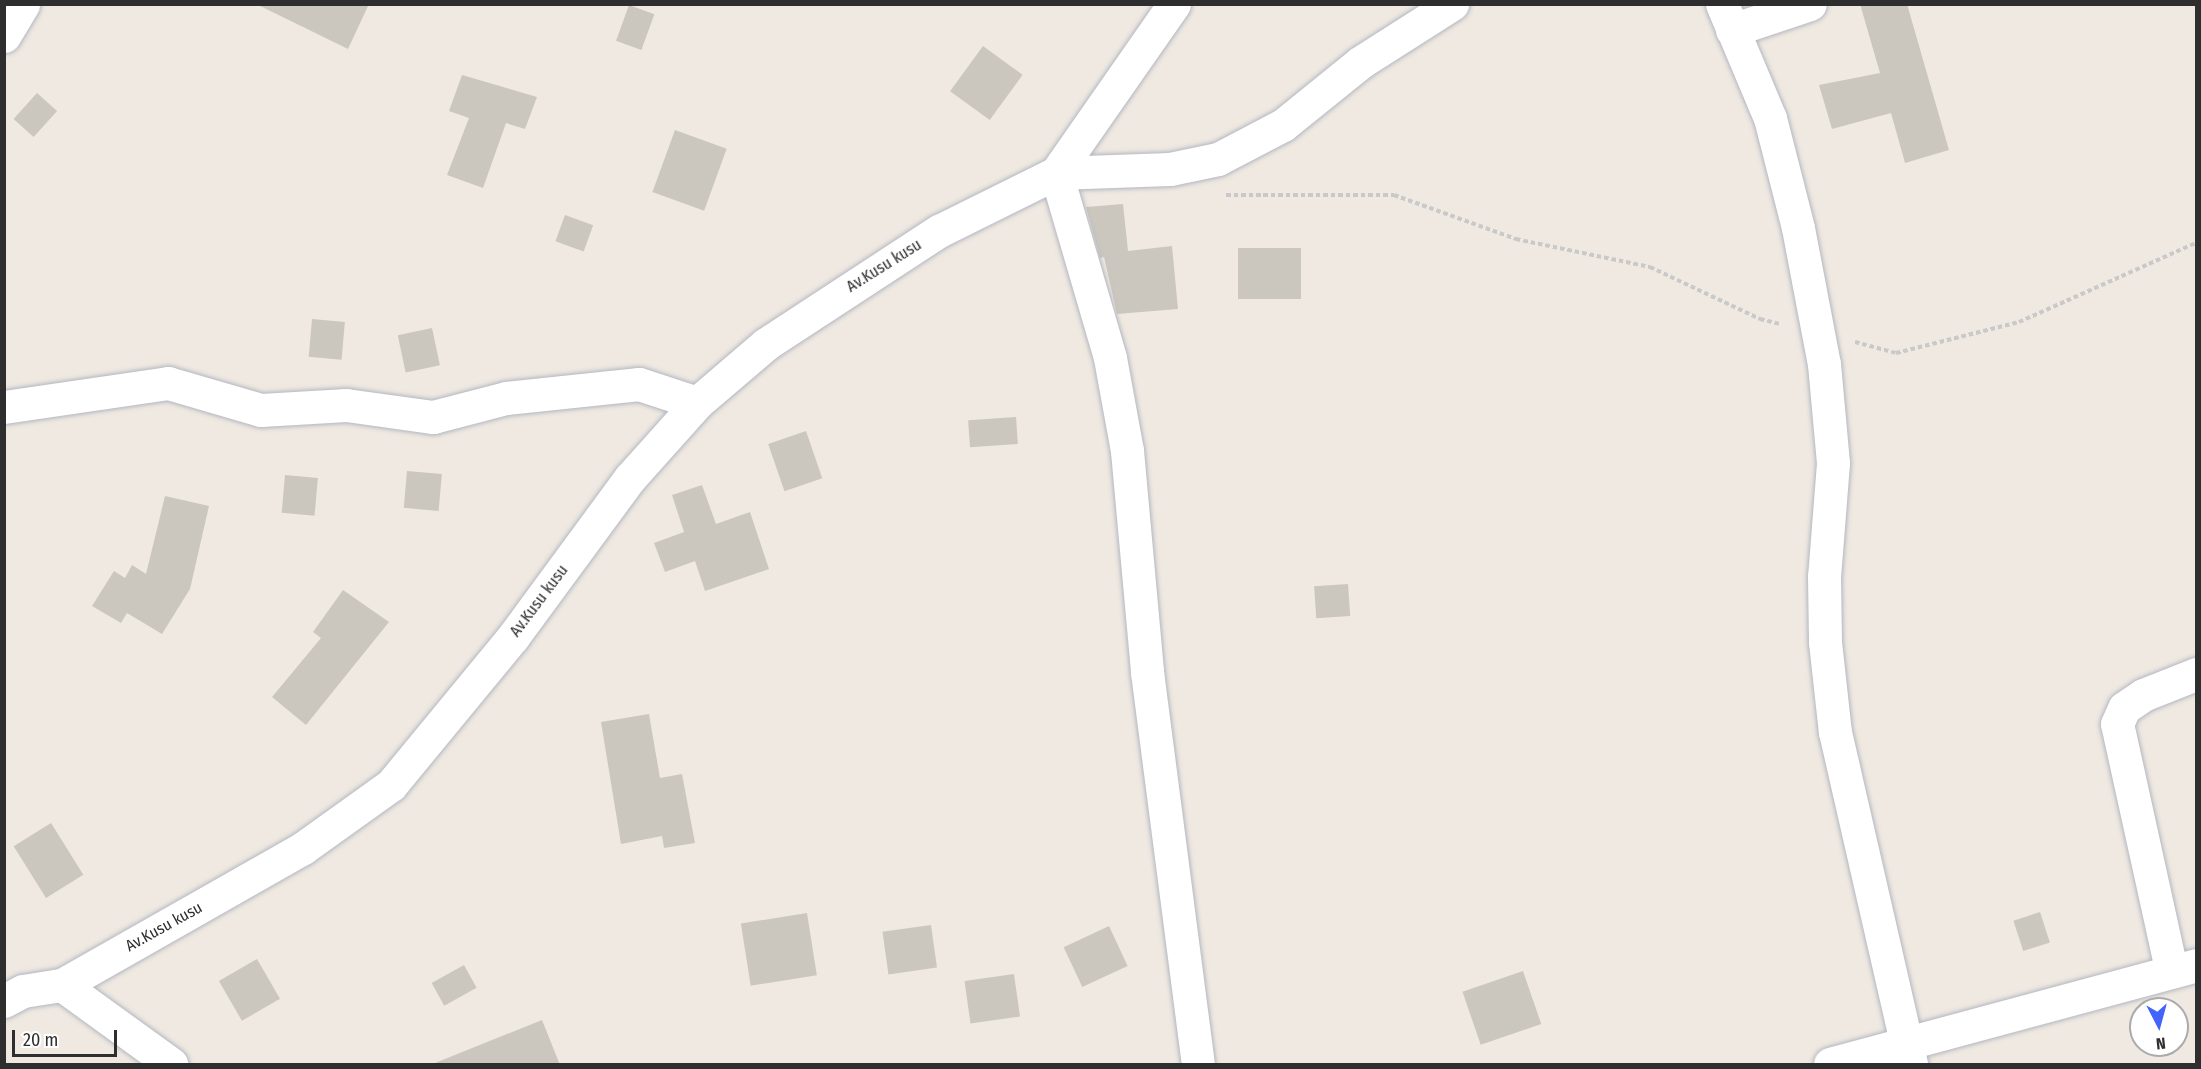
<!DOCTYPE html>
<style>
body{margin:0}
#map{position:relative;width:2201px;height:1069px;overflow:hidden;background:#efe9e1;font-family:"Fira Sans Condensed",sans-serif}
div>[style]{position:absolute}
.building>*{inset:0;background:#cbc7bf;transform-origin:0 0}
.path>*{height:4px;margin-top:-2px;transform-origin:0;background:repeating-linear-gradient(90deg,#c9c9c9 0 4.5px,transparent 0 7.5px)}
.roads{filter:drop-shadow(0 0 2px #b4b7c1) drop-shadow(0 0 2px #b4b7c1)}
.street>*{height:33px;margin:-16.5px;padding:0 16.5px;transform-origin:16.5px;border-radius:16.5px;background:#fff}
span{translate:-50% -50%;white-space:nowrap;text-align:center;line-height:1.15;-webkit-text-stroke:4.5px #fff;paint-order:stroke}
.street-label{font-size:16px;color:#2e2e2e}
.frame{position:absolute;inset:0;border:6px solid #2e2e2e;pointer-events:none}
.north{position:absolute;left:2129px;top:997px;width:60px;height:60px;box-sizing:border-box;background:#fff;border:2px solid #ababab;border-radius:50%;rotate:174deg;font-size:16px;font-weight:700;line-height:24px;text-align:center;color:#2e2e2e}
.north::after{content:'';display:block;margin:auto;width:21px;height:27px;background:#4264fb;clip-path:polygon(50% 0,100% 100%,50% 72%,0 100%)}
.scale{position:absolute;left:12px;top:1030px;width:105px;height:27px;box-sizing:border-box;border:3px solid #2e2e2e;border-top:0;padding-left:8px;font-size:18px;line-height:21px;white-space:nowrap;color:#2e2e2e;-webkit-text-stroke:4px #fff;paint-order:stroke}
</style>
<div id="map">
<div class="building">
<div style="clip-path:polygon(256px 4px,369px 4px,348px 49px)"></div>
<div style="clip-path:polygon(1860px 4px,1907px 4px,1949px 150px,1905px 163px,1891px 113px,1832px 129px,1819px 85px,1880px 73px)"></div>
<div style="left:629px;top:5px;width:27px;height:38px;rotate:20deg"></div>
<div style="left:983px;top:46px;width:49px;height:56px;rotate:36deg"></div>
<div style="clip-path:polygon(462px 75px,537px 97px,525px 129px,506px 123px,483px 188px,447px 175px,469px 118px,449px 111px)"></div>
<div style="left:37px;top:93px;width:27px;height:35px;rotate:42deg"></div>
<div style="left:675px;top:130px;width:55px;height:66px;rotate:20deg"></div>
<div style="clip-path:polygon(1123px 204px,1128px 251px,1172px 246px,1178px 309px,1117px 314px,1104px 257px,1100px 258px,1086px 207px)"></div>
<div style="left:565px;top:215px;width:30px;height:28px;rotate:20deg"></div>
<div style="left:1301px;top:248px;width:51px;height:63px;rotate:90deg"></div>
<div style="left:312px;top:319px;width:33px;height:38px;rotate:5deg"></div>
<div style="left:432px;top:328px;width:38px;height:35px;rotate:78deg"></div>
<div style="left:1016px;top:417px;width:27px;height:48px;rotate:86deg"></div>
<div style="left:806px;top:431px;width:50px;height:40px;rotate:71deg"></div>
<div style="left:407px;top:471px;width:35px;height:37px;rotate:5deg"></div>
<div style="left:285px;top:475px;width:33px;height:38px;rotate:5deg"></div>
<div style="clip-path:polygon(702px 485px,716px 524px,750px 512px,769px 569px,705px 591px,695px 561px,665px 572px,654px 543px,684px 532px,672px 495px)"></div>
<div style="clip-path:polygon(165px 496px,209px 506px,190px 589px,162px 634px,127px 613px,121px 623px,92px 606px,114px 571px,125px 578px,132px 565px,146px 574px)"></div>
<div style="left:1348px;top:584px;width:32px;height:34px;rotate:86deg"></div>
<div style="clip-path:polygon(343px 590px,389px 622px,306px 725px,272px 697px,321px 638px,313px 632px)"></div>
<div style="clip-path:polygon(649px 714px,660px 778px,682px 774px,695px 843px,664px 848px,662px 836px,621px 844px,601px 722px)"></div>
<div style="left:51px;top:823px;width:61px;height:44px;rotate:58deg"></div>
<div style="left:2040px;top:912px;width:32px;height:28px;rotate:72deg"></div>
<div style="left:807px;top:913px;width:63px;height:67px;rotate:81deg"></div>
<div style="left:931px;top:925px;width:43px;height:49px;rotate:82deg"></div>
<div style="left:1109px;top:926px;width:44px;height:50px;rotate:65deg"></div>
<div style="left:257px;top:959px;width:46px;height:44px;rotate:60deg"></div>
<div style="left:464px;top:965px;width:26px;height:37px;rotate:61deg"></div>
<div style="left:1523px;top:971px;width:56px;height:64px;rotate:71deg"></div>
<div style="left:1014px;top:974px;width:43px;height:50px;rotate:82deg"></div>
<div style="clip-path:polygon(542px 1020px,560px 1065px,435px 1065px,435px 1063px)"></div>
</div>
<div class="path">
<div style="left:1226px;top:195px;width:168px"></div>
<div style="left:1394px;top:195px;width:130px;rotate:19.8deg"></div>
<div style="left:1516px;top:239px;width:137px;rotate:11.8deg"></div>
<div style="left:1650px;top:267px;width:122px;rotate:25.3deg"></div>
<div style="left:1760px;top:319px;width:21px;rotate:14deg"></div>
<div style="left:1855px;top:342px;width:42px;rotate:15deg"></div>
<div style="left:1896px;top:353px;width:127px;rotate:-14.1deg"></div>
<div style="left:2019px;top:322px;width:194px;rotate:-24.1deg"></div>
</div>
<div class="roads">
<div class="street">
<div style="left:1174px;top:4px;width:206px;rotate:124.9deg"></div>
<div style="left:1056px;top:173px;width:193px;rotate:73.7deg"></div>
<div style="left:1110px;top:358px;width:95px;rotate:79.6deg"></div>
<div style="left:1127px;top:451px;width:222px;rotate:84.8deg"></div>
<div style="left:1147px;top:672px;width:395px;rotate:82.6deg"></div>
<div style="left:1722px;top:4px;width:124px;rotate:67.2deg"></div>
<div style="left:1770px;top:118px;width:114px;rotate:75.7deg"></div>
<div style="left:1798px;top:228px;width:138px;rotate:79.2deg"></div>
<div style="left:1824px;top:364px;width:99px;rotate:84.8deg"></div>
<div style="left:1833px;top:463px;width:114px;rotate:94.5deg"></div>
<div style="left:1824px;top:577px;width:65px;rotate:89.1deg"></div>
<div style="left:1825px;top:642px;width:91px;rotate:83.7deg"></div>
<div style="left:1835px;top:732px;width:341px;rotate:77.1deg"></div>
<div style="left:1732px;top:30px;width:82px;rotate:-18.4deg"></div>
<div style="left:4px;top:36px;width:37px;rotate:-59deg"></div>
<div style="left:4px;top:407px;width:166px;rotate:-8.3deg"></div>
<div style="left:168px;top:383px;width:97px;rotate:16.2deg"></div>
<div style="left:261px;top:410px;width:85px;rotate:-3.4deg"></div>
<div style="left:346px;top:405px;width:88px;rotate:7.9deg"></div>
<div style="left:433px;top:417px;width:75px;rotate:-14.6deg"></div>
<div style="left:506px;top:398px;width:134px;rotate:-6deg"></div>
<div style="left:639px;top:384px;width:61px;rotate:18.1deg"></div>
<div style="left:2171px;top:969px;width:251px;rotate:-102.4deg"></div>
<div style="left:2117px;top:724px;width:17px;rotate:-66deg"></div>
<div style="left:2124px;top:708px;width:23px;rotate:-34deg"></div>
<div style="left:2143px;top:695px;width:57px;rotate:-21.6deg"></div>
<div style="left:62px;top:985px;width:135px;rotate:35.9deg"></div>
<div style="left:4px;top:1001px;width:21px;rotate:-28deg"></div>
<div style="left:23px;top:991px;width:39px;rotate:-9deg"></div>
<div style="left:62px;top:985px;width:277px;rotate:-29.6deg"></div>
<div style="left:303px;top:848px;width:108px;rotate:-35.6deg"></div>
<div style="left:391px;top:785px;width:192px;rotate:-50.5deg"></div>
<div style="left:513px;top:637px;width:197px;rotate:-53.7deg"></div>
<div style="left:630px;top:478px;width:101px;rotate:-48.2deg"></div>
<div style="left:697px;top:403px;width:91px;rotate:-40.5deg"></div>
<div style="left:766px;top:344px;width:207px;rotate:-33.2deg"></div>
<div style="left:939px;top:231px;width:131px;rotate:-26.4deg"></div>
<div style="left:1056px;top:173px;width:114px;rotate:-2deg"></div>
<div style="left:1170px;top:169px;width:49px;rotate:-11.8deg"></div>
<div style="left:1218px;top:159px;width:73px;rotate:-27.6deg"></div>
<div style="left:1283px;top:125px;width:100px;rotate:-38.9deg"></div>
<div style="left:1361px;top:62px;width:108px;rotate:-32.5deg"></div>
<div style="left:1830px;top:1064px;width:379px;rotate:-15.1deg"></div>
</div>
</div>
<div class="street-label">
<span style="left:884px;top:266px;rotate:-32deg">Av.Kusu kusu</span>
<span style="left:539px;top:601px;rotate:-53deg">Av.Kusu kusu</span>
<span style="left:164px;top:927px;rotate:-29deg">Av.Kusu kusu</span>
</div>
<div class="frame"></div>
<div class="north">N</div>
<div class="scale">20 m</div>
</div>
